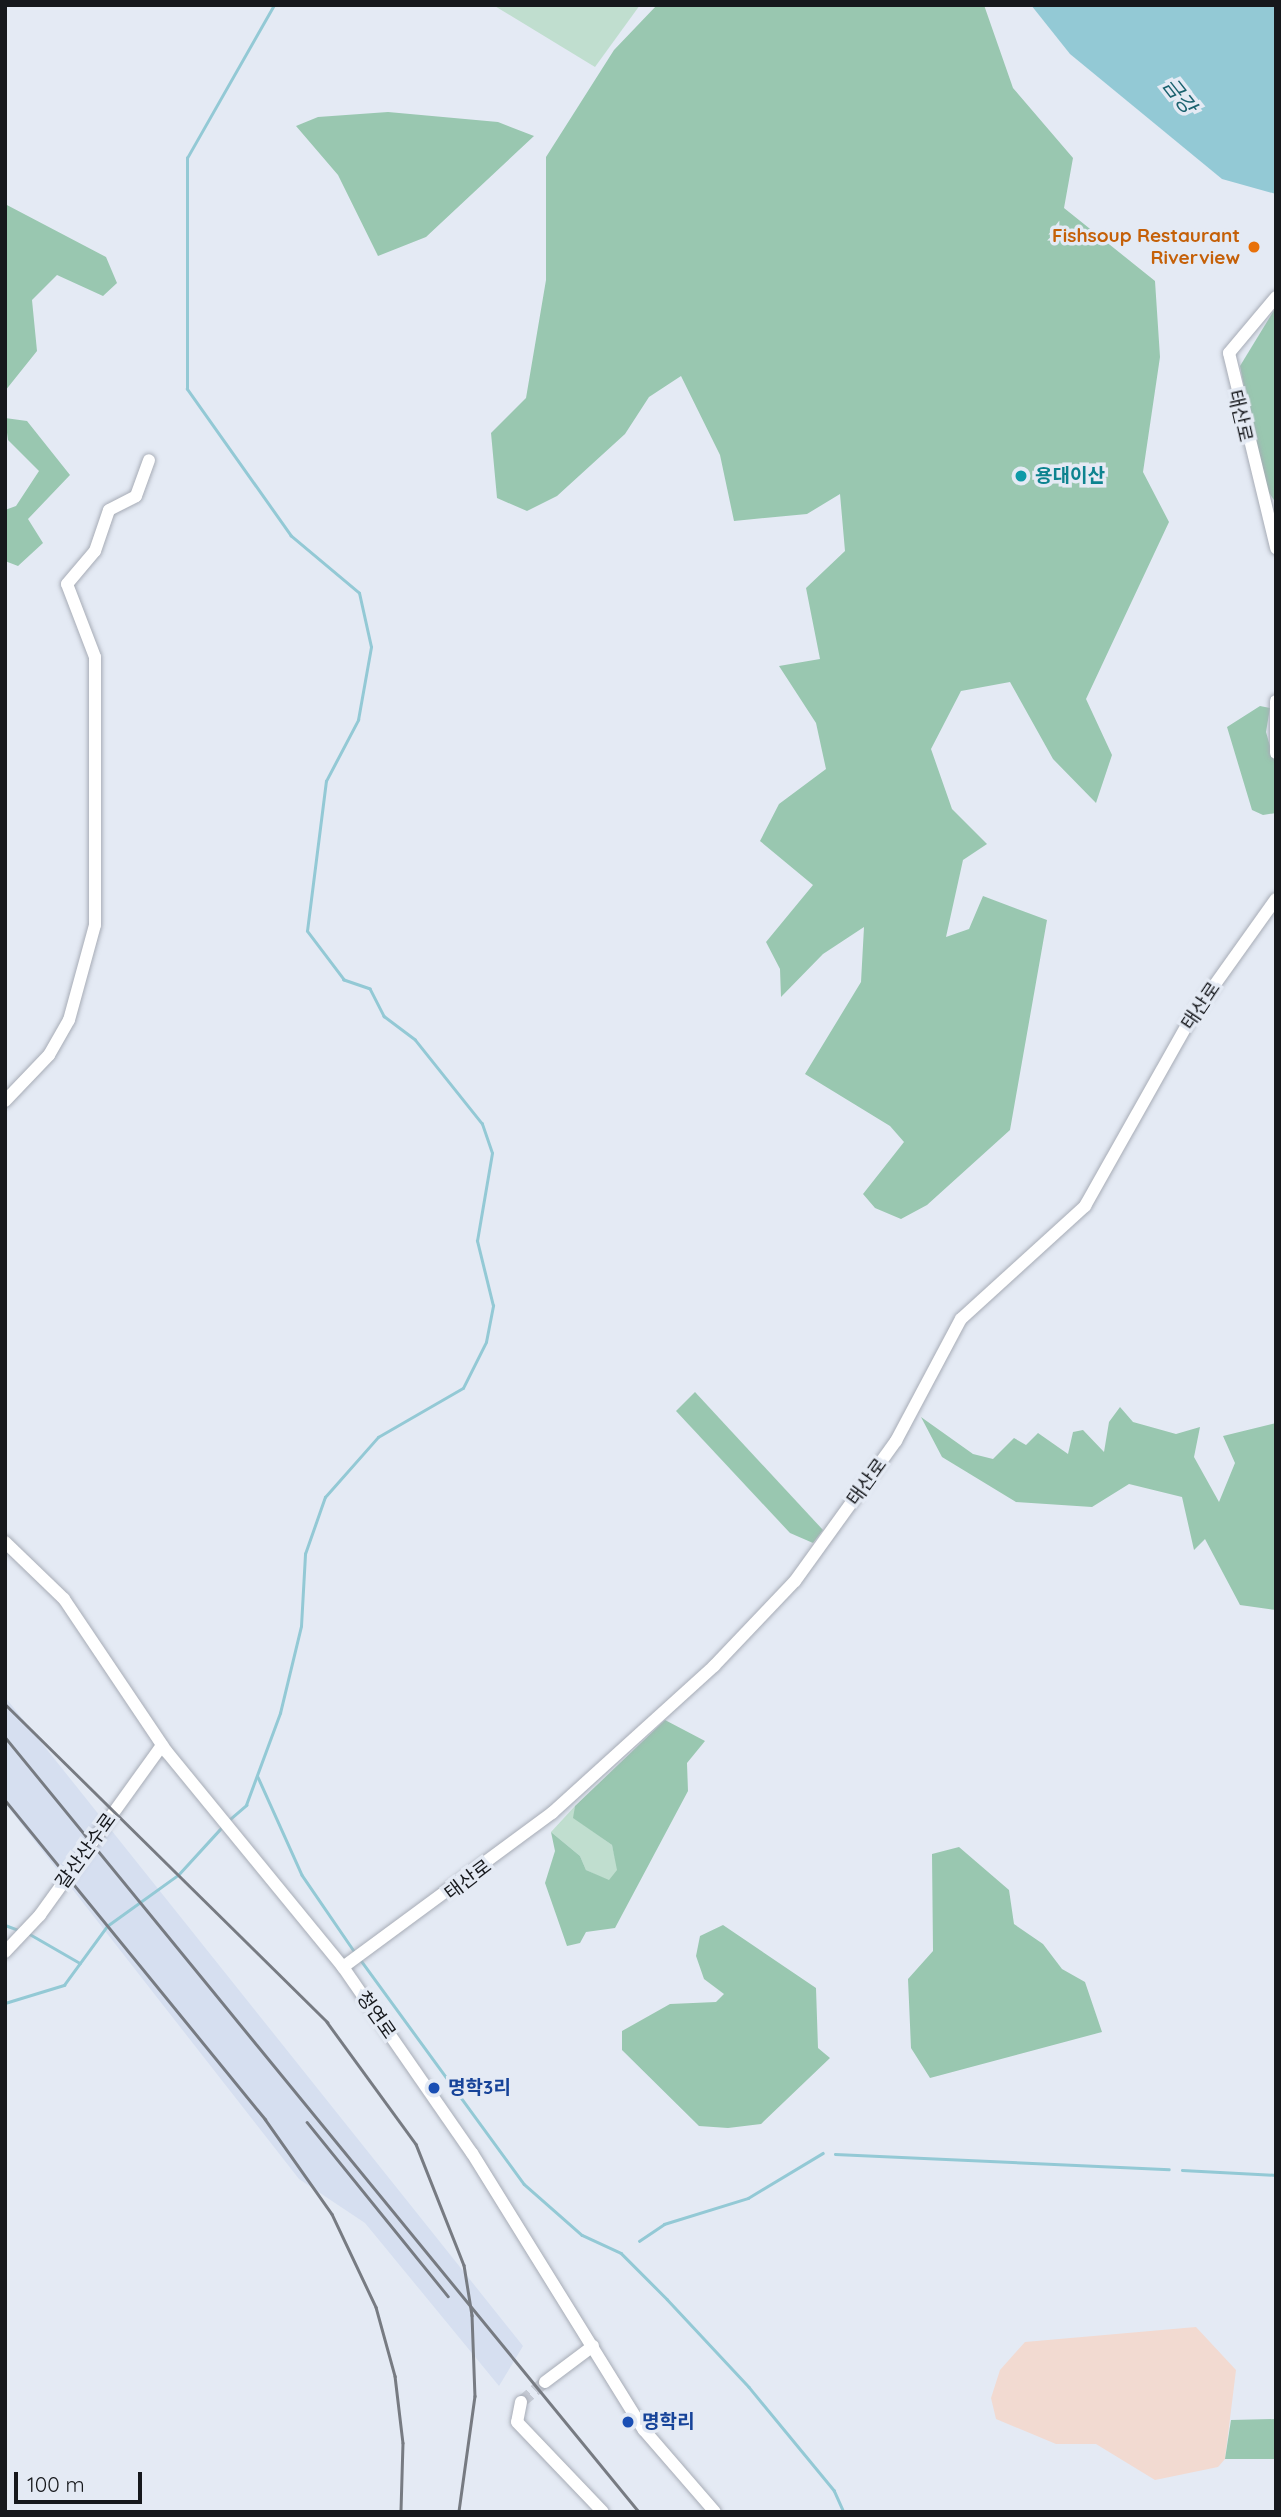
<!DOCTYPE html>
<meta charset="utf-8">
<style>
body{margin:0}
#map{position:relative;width:1281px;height:2517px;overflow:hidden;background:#e4eaf4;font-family:Quicksand,"Noto Sans KR",sans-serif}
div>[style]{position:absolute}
.built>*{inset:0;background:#d6dff0}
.industrial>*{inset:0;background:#f2dad1}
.green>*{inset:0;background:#c0decf}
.forest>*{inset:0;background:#99c7b0}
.water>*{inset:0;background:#93c9d5}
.stream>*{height:2.5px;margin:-1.25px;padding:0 1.25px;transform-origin:1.25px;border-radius:1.25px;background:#93c9d5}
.secondary-tunnel>*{height:12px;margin-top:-6px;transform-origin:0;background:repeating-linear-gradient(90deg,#c5cad4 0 12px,transparent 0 18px)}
.roads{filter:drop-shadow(0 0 2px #a7acb6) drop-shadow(0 0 2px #a7acb6)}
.secondary>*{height:12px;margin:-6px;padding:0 6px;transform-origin:6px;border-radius:6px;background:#fff}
.rail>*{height:2.5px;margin:-1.25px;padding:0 1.25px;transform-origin:1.25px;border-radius:1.25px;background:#777b82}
.dots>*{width:19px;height:19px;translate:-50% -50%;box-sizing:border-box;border:4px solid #e4eaf4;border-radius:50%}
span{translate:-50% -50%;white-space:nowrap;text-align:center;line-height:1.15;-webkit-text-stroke:7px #e4eaf4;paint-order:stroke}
.food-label{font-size:19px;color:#c56008;font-weight:700}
.right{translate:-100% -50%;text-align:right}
.street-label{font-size:19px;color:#16181c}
.culture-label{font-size:19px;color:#0d838f;font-weight:700}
.left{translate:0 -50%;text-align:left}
.transit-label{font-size:19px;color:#164399;font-weight:700}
.water-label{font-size:21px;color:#1b626f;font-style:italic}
.frame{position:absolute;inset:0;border:7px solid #16181c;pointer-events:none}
.scale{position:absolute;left:14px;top:2472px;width:128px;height:32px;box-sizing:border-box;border:4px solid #16181c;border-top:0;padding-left:9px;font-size:21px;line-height:24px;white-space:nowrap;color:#16181c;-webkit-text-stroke:5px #e4eaf4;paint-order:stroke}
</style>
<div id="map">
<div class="built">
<div style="clip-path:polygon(5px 1697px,523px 2346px,499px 2386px,365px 2223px,299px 2179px,5px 1803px)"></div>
</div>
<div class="industrial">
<div style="clip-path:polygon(1196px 2327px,1236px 2370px,1225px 2459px,1218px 2467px,1155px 2480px,1096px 2444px,1056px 2444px,996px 2419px,991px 2398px,1000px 2370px,1025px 2342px)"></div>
</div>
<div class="green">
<div style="clip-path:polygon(493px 5px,640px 5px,595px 67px)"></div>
<div style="clip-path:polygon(575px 1806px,574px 1818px,612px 1845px,618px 1870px,609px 1881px,586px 1870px,580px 1856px,551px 1832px)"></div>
</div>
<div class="forest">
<div style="clip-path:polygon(657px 5px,984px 5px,1013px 88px,1073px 158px,1064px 208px,1155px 281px,1160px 357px,1143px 472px,1169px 522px,1086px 699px,1112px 755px,1096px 803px,1053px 759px,1010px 682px,961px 691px,931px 749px,952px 809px,987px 844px,963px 860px,946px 937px,969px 929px,983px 896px,1047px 920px,1010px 1130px,927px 1205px,901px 1219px,875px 1208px,863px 1194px,904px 1142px,890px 1126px,805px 1074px,861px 982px,864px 927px,823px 954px,781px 997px,780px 969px,766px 942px,813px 885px,760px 841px,779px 804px,826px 769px,816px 723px,779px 666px,820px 659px,806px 588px,845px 551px,840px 494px,807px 514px,734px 521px,720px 455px,681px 376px,649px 397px,625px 434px,557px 496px,527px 511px,497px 498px,491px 433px,526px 398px,546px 280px,546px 157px,614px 50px)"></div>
<div style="clip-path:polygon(388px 112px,498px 122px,534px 136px,426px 237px,378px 256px,338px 175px,296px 126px,318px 117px)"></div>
<div style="clip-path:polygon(5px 204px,106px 257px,117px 283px,103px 296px,57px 275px,32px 300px,37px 351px,5px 391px)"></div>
<div style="clip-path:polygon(1276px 307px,1276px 503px,1263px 484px,1240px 366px)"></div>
<div style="clip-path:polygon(5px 418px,27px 421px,70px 475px,28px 519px,43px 543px,18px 566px,5px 561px,5px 510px,16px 506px,39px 471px,8px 440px)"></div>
<div style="clip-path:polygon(1260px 706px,1270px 708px,1266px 732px,1276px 767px,1276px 813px,1263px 815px,1252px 810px,1227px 727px)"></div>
<div style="clip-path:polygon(695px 1392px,823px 1530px,813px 1543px,790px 1533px,676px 1411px)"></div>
<div style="clip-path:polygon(1120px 1407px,1133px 1422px,1176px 1434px,1200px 1427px,1194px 1457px,1219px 1502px,1235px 1463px,1223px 1436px,1276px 1423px,1276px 1610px,1240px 1605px,1205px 1539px,1194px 1550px,1182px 1497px,1129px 1484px,1092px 1507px,1016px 1502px,942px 1457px,921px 1417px,973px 1454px,993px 1459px,1014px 1438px,1026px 1445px,1038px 1433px,1068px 1454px,1073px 1432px,1083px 1430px,1104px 1452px,1109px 1422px)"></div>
<div style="clip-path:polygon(665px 1720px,705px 1741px,687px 1763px,688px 1791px,615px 1928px,586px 1932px,580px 1943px,567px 1946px,545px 1883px,555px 1851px,551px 1832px,580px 1856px,586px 1870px,609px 1880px,617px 1870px,612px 1845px,573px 1818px,575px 1806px)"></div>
<div style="clip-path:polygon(959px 1847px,1009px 1890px,1014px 1924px,1043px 1944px,1062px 1969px,1085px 1982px,1102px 2032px,930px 2078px,911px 2048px,908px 1979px,933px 1951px,932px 1854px)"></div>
<div style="clip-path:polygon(723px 1925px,816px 1988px,818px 2048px,830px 2058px,761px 2124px,728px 2128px,699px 2126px,622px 2050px,622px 2031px,670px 2004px,716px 2002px,724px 1994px,704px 1979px,696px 1956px,700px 1936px)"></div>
<div style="clip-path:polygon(1276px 2419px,1276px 2459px,1225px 2459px,1231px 2420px)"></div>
</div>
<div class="water">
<div style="clip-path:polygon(1031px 5px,1276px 5px,1276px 194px,1222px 179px,1070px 54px)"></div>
</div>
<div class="stream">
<div style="left:258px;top:1777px;width:107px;rotate:65.8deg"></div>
<div style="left:302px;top:1875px;width:96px;rotate:55.6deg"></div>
<div style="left:229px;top:1820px;width:23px;rotate:-41deg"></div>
<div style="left:246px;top:1805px;width:98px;rotate:-69.7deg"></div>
<div style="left:280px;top:1713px;width:89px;rotate:-76.4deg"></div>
<div style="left:301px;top:1626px;width:72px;rotate:-86.8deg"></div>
<div style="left:305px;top:1554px;width:60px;rotate:-70.7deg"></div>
<div style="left:325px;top:1497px;width:80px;rotate:-48.5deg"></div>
<div style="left:378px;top:1437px;width:98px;rotate:-30deg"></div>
<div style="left:463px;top:1388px;width:51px;rotate:-63.4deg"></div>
<div style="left:486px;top:1342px;width:37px;rotate:-79deg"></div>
<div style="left:493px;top:1306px;width:67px;rotate:-103.8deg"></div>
<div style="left:477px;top:1241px;width:89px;rotate:-80.3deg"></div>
<div style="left:492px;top:1153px;width:31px;rotate:-109deg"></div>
<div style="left:482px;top:1124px;width:107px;rotate:-128.6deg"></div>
<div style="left:415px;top:1040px;width:39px;rotate:-143deg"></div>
<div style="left:384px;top:1017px;width:31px;rotate:-117deg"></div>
<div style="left:370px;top:989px;width:28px;rotate:-161deg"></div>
<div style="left:344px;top:980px;width:61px;rotate:-127.1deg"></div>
<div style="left:307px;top:931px;width:151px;rotate:-82.8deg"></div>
<div style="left:326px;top:781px;width:69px;rotate:-62.3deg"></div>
<div style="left:358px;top:720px;width:74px;rotate:-79.9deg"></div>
<div style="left:371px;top:647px;width:55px;rotate:-102.5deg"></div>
<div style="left:359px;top:593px;width:89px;rotate:-140deg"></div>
<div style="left:291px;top:536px;width:180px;rotate:-125.3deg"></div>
<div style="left:187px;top:389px;width:231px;rotate:-90deg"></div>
<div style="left:187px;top:158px;width:176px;rotate:-60.4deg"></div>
<div style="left:5px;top:1925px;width:15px;rotate:20deg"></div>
<div style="left:28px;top:1933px;width:60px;rotate:30deg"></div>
<div style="left:360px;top:1959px;width:278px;rotate:53.9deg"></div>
<div style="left:524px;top:2184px;width:77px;rotate:41.3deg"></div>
<div style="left:582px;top:2235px;width:43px;rotate:24.8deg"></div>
<div style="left:621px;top:2253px;width:65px;rotate:45deg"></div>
<div style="left:667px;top:2299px;width:120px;rotate:47deg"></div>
<div style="left:749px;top:2387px;width:134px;rotate:50.5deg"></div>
<div style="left:834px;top:2490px;width:24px;rotate:66deg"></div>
<div style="left:5px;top:2003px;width:62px;rotate:-17deg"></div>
<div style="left:64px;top:1985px;width:73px;rotate:-53.9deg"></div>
<div style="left:107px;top:1926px;width:87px;rotate:-35.7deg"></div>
<div style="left:178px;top:1875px;width:65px;rotate:-47.5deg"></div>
<div style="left:835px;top:2154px;width:334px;rotate:2.6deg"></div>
<div style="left:1182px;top:2170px;width:94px;rotate:3deg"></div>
<div style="left:639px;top:2241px;width:30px;rotate:-34deg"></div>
<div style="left:664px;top:2224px;width:88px;rotate:-17.2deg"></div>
<div style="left:748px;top:2198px;width:87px;rotate:-31deg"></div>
</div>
<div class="secondary-tunnel">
<div style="left:521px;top:2402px;width:31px;rotate:-40deg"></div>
</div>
<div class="roads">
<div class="secondary">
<div style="left:1276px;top:297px;width:73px;rotate:130deg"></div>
<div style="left:1229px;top:353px;width:201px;rotate:76.4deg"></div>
<div style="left:1276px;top:701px;width:52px;rotate:90deg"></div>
<div style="left:5px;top:1101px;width:64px;rotate:-46.3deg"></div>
<div style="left:49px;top:1055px;width:40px;rotate:-60.3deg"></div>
<div style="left:69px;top:1020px;width:98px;rotate:-74.7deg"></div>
<div style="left:95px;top:925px;width:268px;rotate:-90deg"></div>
<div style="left:95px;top:657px;width:78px;rotate:-111deg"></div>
<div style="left:67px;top:584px;width:43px;rotate:-49.7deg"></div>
<div style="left:95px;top:551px;width:43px;rotate:-71.1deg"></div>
<div style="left:109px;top:510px;width:30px;rotate:-27deg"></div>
<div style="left:136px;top:496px;width:38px;rotate:-70deg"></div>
<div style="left:5px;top:1542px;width:82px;rotate:44deg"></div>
<div style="left:64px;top:1599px;width:184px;rotate:56.1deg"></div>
<div style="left:167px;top:1752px;width:278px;rotate:50.7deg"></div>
<div style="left:343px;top:1967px;width:226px;rotate:55.3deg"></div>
<div style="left:472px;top:2153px;width:326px;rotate:58.2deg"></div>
<div style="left:644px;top:2430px;width:108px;rotate:49.1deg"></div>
<div style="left:5px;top:1952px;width:51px;rotate:-46.6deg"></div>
<div style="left:40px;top:1915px;width:209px;rotate:-54.3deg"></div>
<div style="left:343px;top:1967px;width:260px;rotate:-36.4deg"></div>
<div style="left:552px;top:1813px;width:219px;rotate:-42.2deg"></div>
<div style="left:714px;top:1666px;width:117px;rotate:-46.4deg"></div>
<div style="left:795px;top:1581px;width:173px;rotate:-54.2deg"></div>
<div style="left:896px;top:1441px;width:138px;rotate:-62deg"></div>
<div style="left:961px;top:1319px;width:168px;rotate:-42.3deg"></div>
<div style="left:1085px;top:1206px;width:216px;rotate:-60.6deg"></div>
<div style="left:1191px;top:1018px;width:146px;rotate:-54.5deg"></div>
<div style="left:545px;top:2382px;width:60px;rotate:-36.9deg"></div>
<div style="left:521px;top:2402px;width:20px;rotate:101deg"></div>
<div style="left:517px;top:2422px;width:124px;rotate:46.3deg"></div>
</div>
</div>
<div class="rail">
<div style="left:5px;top:1704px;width:453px;rotate:44.6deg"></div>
<div style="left:327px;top:2022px;width:151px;rotate:53.9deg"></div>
<div style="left:416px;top:2144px;width:130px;rotate:68.4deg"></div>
<div style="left:464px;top:2265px;width:51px;rotate:80.9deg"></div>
<div style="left:472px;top:2315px;width:81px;rotate:87.9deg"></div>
<div style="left:475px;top:2396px;width:117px;rotate:97.9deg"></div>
<div style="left:5px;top:1737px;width:1001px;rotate:50.71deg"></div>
<div style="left:5px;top:1800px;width:412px;rotate:50.8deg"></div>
<div style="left:265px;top:2119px;width:116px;rotate:54.8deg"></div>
<div style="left:332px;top:2214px;width:103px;rotate:64.7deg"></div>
<div style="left:376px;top:2307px;width:72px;rotate:74.6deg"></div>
<div style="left:395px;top:2376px;width:67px;rotate:83.2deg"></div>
<div style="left:403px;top:2443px;width:69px;rotate:91.7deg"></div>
<div style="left:307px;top:2122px;width:224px;rotate:51deg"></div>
</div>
<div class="dots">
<div style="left:1254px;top:247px;background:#e8710a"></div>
<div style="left:1021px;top:476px;background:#0f9aa8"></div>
<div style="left:434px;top:2088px;background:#1a4fb4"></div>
<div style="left:628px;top:2422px;background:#1a4fb4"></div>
</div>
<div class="food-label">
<span class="right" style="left:1240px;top:247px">Fishsoup Restaurant<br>Riverview</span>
</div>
<div class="street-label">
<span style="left:1240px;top:416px;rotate:77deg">태산로</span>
<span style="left:1201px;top:1006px;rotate:-56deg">태산로</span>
<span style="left:867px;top:1482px;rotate:-54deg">태산로</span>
<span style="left:86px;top:1851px;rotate:-54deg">갈산산수로</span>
<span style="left:468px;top:1880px;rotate:-37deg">태산로</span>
<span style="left:376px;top:2015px;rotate:55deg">청연로</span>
</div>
<div class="culture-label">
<span class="left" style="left:1035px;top:476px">용대이산</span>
</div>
<div class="transit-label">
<span class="left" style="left:448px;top:2088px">명학3리</span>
<span class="left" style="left:642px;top:2422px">명학리</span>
</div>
<div class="water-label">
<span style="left:1180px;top:95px;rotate:52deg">금강</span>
</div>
<div class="frame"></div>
<div class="scale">100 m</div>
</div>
